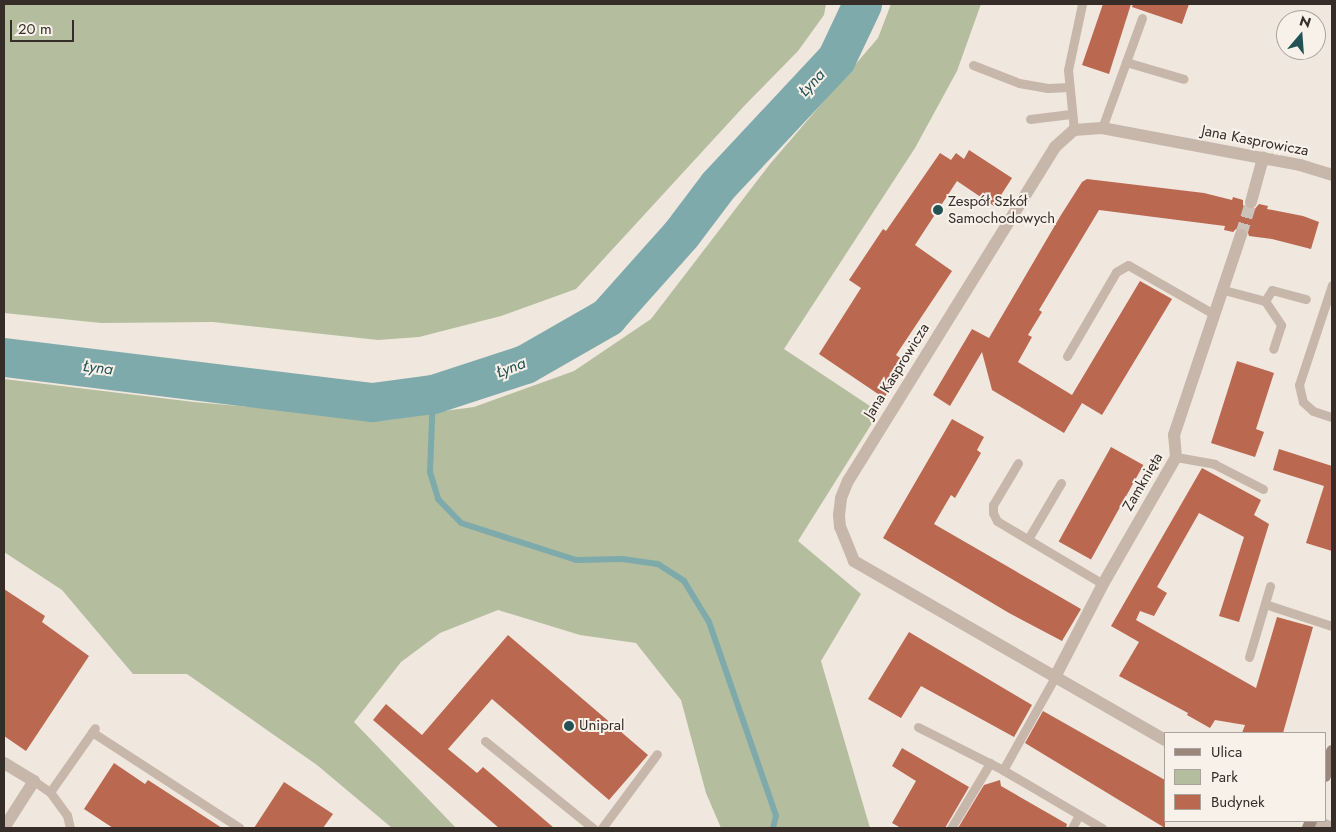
<!DOCTYPE html>
<meta charset="utf-8">
<style>
body{margin:0}
#map{position:relative;width:1336px;height:832px;overflow:hidden;background:#f0e7de;font-family:Jost,sans-serif}
div>[style]{position:absolute}
.green>*{inset:0;background:#b4be9f}
.stream>*{height:6px;margin:-3px;padding:0 3px;transform-origin:3px;border-radius:3px;background:#7faaab}
.river>*{height:39px;margin:-19.5px;padding:0 19.5px;transform-origin:19.5px;border-radius:19.5px;background:#7faaab}
.building>*{inset:0;background:#bb6851;transform-origin:0 0}
.street-tunnel>*{height:12px;margin-top:-6px;transform-origin:0;background:repeating-linear-gradient(90deg,#cbc2ba 0 12px,transparent 0 18px)}
.lane>*{height:9px;margin:-4.5px;padding:0 4.5px;transform-origin:4.5px;border-radius:4.5px;background:#c7b7ab}
.street>*{height:12px;margin:-6px;padding:0 6px;transform-origin:6px;border-radius:6px;background:#c7b7ab}
.secondary>*{height:12px;margin:-6px;padding:0 6px;transform-origin:6px;border-radius:6px;background:#9b877c}
.dots>*{width:14px;height:14px;translate:-50% -50%;box-sizing:border-box;border:2px solid #f8f1ea;border-radius:50%}
span{translate:-50% -50%;white-space:nowrap;text-align:center;line-height:1.15;-webkit-text-stroke:4px #f8f1ea;paint-order:stroke}
.street-label{font-size:15px;color:#362d29}
.poi-label{font-size:15px;color:#362d29}
.left{translate:0 -50%;text-align:left}
.water-label{font-size:16px;color:#235254;font-style:italic}
.frame{position:absolute;inset:0;border:5px solid #362d29;pointer-events:none}
.legend{position:absolute;left:1164px;top:732px;width:162px;height:90px;box-sizing:border-box;background:#f8f1ea;border:1px solid #aaa39d;margin:0;padding:6px 9px;list-style:none;font-size:15px;color:#362d29}
.legend li{display:flex;align-items:center;gap:10px;height:25px}
.legend b{width:25px;border:1px solid #aaa39d}
.north{position:absolute;left:1276px;top:10px;width:50px;height:50px;box-sizing:border-box;background:#f8f1ea;border:1px solid #aaa39d;border-radius:50%;rotate:18deg;font-size:14px;font-weight:700;line-height:20px;text-align:center;color:#362d29}
.north::after{content:'';display:block;margin:auto;width:18px;height:22px;background:#235254;clip-path:polygon(50% 0,100% 100%,50% 72%,0 100%)}
.scale{position:absolute;left:10px;top:20px;width:64px;height:22px;box-sizing:border-box;border:2px solid #362d29;border-top:0;padding-left:6px;font-size:15px;line-height:18px;white-space:nowrap;color:#362d29;-webkit-text-stroke:4px #f8f1ea;paint-order:stroke}
</style>
<div id="map">
<div class="green">
<div style="clip-path:polygon(4px 4px,826px 4px,824px 15px,798px 51px,746px 104px,576px 289px,501px 316px,419px 337px,378px 340px,213px 322px,101px 323px,4px 313px)"></div>
<div style="clip-path:polygon(891px 4px,981px 4px,957px 71px,915px 148px,784px 349px,879px 412px,798px 541px,861px 594px,821px 661px,870px 828px,721px 828px,706px 793px,681px 700px,636px 643px,580px 635px,498px 610px,440px 633px,401px 662px,354px 722px,456px 828px,392px 828px,317px 765px,187px 674px,133px 674px,62px 590px,4px 552px,4px 379px,194px 402px,384px 419px,474px 407px,574px 371px,651px 319px,770px 164px,878px 38px)"></div>
</div>
<div class="stream">
<div style="left:433px;top:394px;width:78px;rotate:92.2deg"></div>
<div style="left:430px;top:472px;width:28px;rotate:73deg"></div>
<div style="left:438px;top:499px;width:33px;rotate:46deg"></div>
<div style="left:461px;top:523px;width:121px;rotate:17.8deg"></div>
<div style="left:576px;top:560px;width:46px;rotate:-1.2deg"></div>
<div style="left:622px;top:559px;width:36px;rotate:8deg"></div>
<div style="left:658px;top:564px;width:31px;rotate:33deg"></div>
<div style="left:684px;top:581px;width:48px;rotate:58.6deg"></div>
<div style="left:709px;top:622px;width:205px;rotate:70.9deg"></div>
<div style="left:776px;top:816px;width:12px;rotate:104deg"></div>
</div>
<div class="river">
<div style="left:4px;top:357px;width:371px;rotate:7deg"></div>
<div style="left:372px;top:402px;width:62px;rotate:-7.5deg"></div>
<div style="left:433px;top:394px;width:97px;rotate:-18.1deg"></div>
<div style="left:525px;top:364px;width:95px;rotate:-29.8deg"></div>
<div style="left:607px;top:317px;width:111px;rotate:-48.3deg"></div>
<div style="left:681px;top:234px;width:61px;rotate:-52.9deg"></div>
<div style="left:718px;top:185px;width:173px;rotate:-46.9deg"></div>
<div style="left:836px;top:59px;width:61px;rotate:-64.7deg"></div>
</div>
<div class="building">
<div style="clip-path:polygon(1103px 4px,1131px 4px,1109px 74px,1082px 65px)"></div>
<div style="clip-path:polygon(1133px 4px,1189px 4px,1182px 24px,1132px 7px)"></div>
<div style="clip-path:polygon(969px 150px,1012px 178px,994px 206px,957px 181px,915px 245px,952px 271px,896px 355px,907px 363px,884px 398px,819px 354px,861px 288px,849px 280px,883px 229px,886px 231px,940px 153px,951px 160px,956px 153px,964px 159px)"></div>
<div style="clip-path:polygon(1087px 179px,1204px 193px,1232px 200px,1233px 197px,1243px 200px,1243px 205px,1248px 210px,1254px 210px,1259px 204px,1268px 206px,1267px 209px,1303px 216px,1319px 222px,1311px 249px,1272px 239px,1249px 236px,1247px 230px,1243px 227px,1236px 229px,1233px 232px,1224px 230px,1225px 226px,1099px 210px,1039px 310px,1042px 312px,1028px 335px,1032px 337px,1018px 362px,1072px 395px,1140px 281px,1172px 299px,1102px 415px,1082px 403px,1064px 433px,992px 390px,982px 352px,950px 406px,933px 395px,972px 329px,989px 338px,1061px 215px,1082px 182px)"></div>
<div style="clip-path:polygon(1237px 361px,1274px 373px,1256px 429px,1264px 432px,1255px 457px,1211px 443px)"></div>
<div style="clip-path:polygon(952px 419px,984px 437px,977px 450px,981px 453px,977px 460px,955px 498px,951px 495px,934px 524px,1081px 609px,1062px 641px,1009px 613px,883px 538px)"></div>
<div style="left:1111px;top:447px;width:37px;height:108px;rotate:29deg"></div>
<div style="clip-path:polygon(1279px 449px,1332px 466px,1332px 551px,1306px 543px,1324px 486px,1273px 470px)"></div>
<div style="clip-path:polygon(1202px 468px,1261px 500px,1254px 515px,1269px 524px,1239px 622px,1219px 616px,1244px 537px,1199px 513px,1157px 587px,1167px 593px,1154px 616px,1140px 611px,1136px 620px,1256px 688px,1277px 617px,1313px 627px,1283px 733px,1242px 733px,1245px 725px,1215px 720px,1210px 728px,1187px 715px,1188px 713px,1119px 676px,1139px 642px,1111px 626px)"></div>
<div style="clip-path:polygon(4px 589px,45px 616px,42px 622px,89px 656px,26px 751px,4px 736px)"></div>
<div style="clip-path:polygon(909px 632px,1032px 705px,1014px 737px,921px 686px,901px 718px,868px 699px)"></div>
<div style="clip-path:polygon(508px 635px,648px 755px,609px 800px,492px 699px,448px 749px,477px 773px,483px 767px,554px 828px,499px 828px,373px 720px,386px 704px,422px 735px)"></div>
<div style="clip-path:polygon(1043px 711px,1165px 780px,1165px 828px,1025px 743px)"></div>
<div style="clip-path:polygon(902px 748px,969px 787px,945px 828px,901px 828px,892px 823px,916px 781px,892px 766px)"></div>
<div style="clip-path:polygon(114px 763px,145px 784px,148px 780px,222px 828px,113px 828px,84px 809px)"></div>
<div style="clip-path:polygon(1000px 780px,1001px 786px,1067px 824px,1066px 828px,958px 828px,984px 785px)"></div>
<div style="clip-path:polygon(284px 782px,333px 814px,323px 828px,254px 828px)"></div>
</div>
<div class="street-tunnel">
<div style="left:1241px;top:235px;width:34px;rotate:-73deg"></div>
</div>
<div class="lane">
<div style="left:1126px;top:62px;width:60px;rotate:16.3deg"></div>
<div style="left:973px;top:65px;width:49px;rotate:21.4deg"></div>
<div style="left:1019px;top:83px;width:29px;rotate:10deg"></div>
<div style="left:1048px;top:88px;width:21px;rotate:-3deg"></div>
<div style="left:1030px;top:119px;width:41px;rotate:-7deg"></div>
<div style="left:1102px;top:128px;width:117px;rotate:-70deg"></div>
<div style="left:1074px;top:130px;width:60px;rotate:-95.7deg"></div>
<div style="left:1068px;top:70px;width:67px;rotate:-78deg"></div>
<div style="left:1332px;top:285px;width:105px;rotate:108.3deg"></div>
<div style="left:1299px;top:385px;width:17px;rotate:77deg"></div>
<div style="left:1303px;top:402px;width:13px;rotate:42deg"></div>
<div style="left:1313px;top:411px;width:20px;rotate:18deg"></div>
<div style="left:1224px;top:290px;width:42px;rotate:15deg"></div>
<div style="left:1265px;top:301px;width:29px;rotate:56deg"></div>
<div style="left:1281px;top:325px;width:25px;rotate:108deg"></div>
<div style="left:1265px;top:301px;width:13px;rotate:-58deg"></div>
<div style="left:1272px;top:290px;width:35px;rotate:15deg"></div>
<div style="left:1067px;top:356px;width:97px;rotate:-59.7deg"></div>
<div style="left:1116px;top:272px;width:14px;rotate:-30deg"></div>
<div style="left:1128px;top:265px;width:99px;rotate:29.7deg"></div>
<div style="left:1176px;top:457px;width:39px;rotate:10deg"></div>
<div style="left:1214px;top:464px;width:55px;rotate:27deg"></div>
<div style="left:1018px;top:463px;width:49px;rotate:120.8deg"></div>
<div style="left:993px;top:505px;width:8px;rotate:90deg"></div>
<div style="left:993px;top:513px;width:9px;rotate:63deg"></div>
<div style="left:997px;top:521px;width:123px;rotate:30.7deg"></div>
<div style="left:1028px;top:539px;width:65px;rotate:-59.5deg"></div>
<div style="left:1265px;top:604px;width:71px;rotate:18.2deg"></div>
<div style="left:1249px;top:657px;width:74px;rotate:-73.5deg"></div>
<div style="left:918px;top:727px;width:95px;rotate:26.8deg"></div>
<div style="left:1003px;top:770px;width:115px;rotate:30.4deg"></div>
<div style="left:92px;top:732px;width:176px;rotate:33deg"></div>
<div style="left:485px;top:741px;width:139px;rotate:38.9deg"></div>
<div style="left:1003px;top:770px;width:107px;rotate:-60.8deg"></div>
<div style="left:34px;top:781px;width:19px;rotate:35deg"></div>
<div style="left:50px;top:792px;width:78px;rotate:-54.9deg"></div>
<div style="left:50px;top:792px;width:29px;rotate:54deg"></div>
<div style="left:67px;top:815px;width:13px;rotate:77deg"></div>
<div style="left:602px;top:828px;width:92px;rotate:-53.4deg"></div>
<div style="left:951px;top:828px;width:76px;rotate:-59deg"></div>
<div style="left:1072px;top:828px;width:15px;rotate:-62deg"></div>
</div>
<div class="street">
<div style="left:1251px;top:202px;width:46px;rotate:-74.7deg"></div>
<div style="left:1055px;top:677px;width:105px;rotate:-62.7deg"></div>
<div style="left:1103px;top:584px;width:146px;rotate:-60.1deg"></div>
<div style="left:1176px;top:457px;width:22px;rotate:-95deg"></div>
<div style="left:1174px;top:435px;width:211px;rotate:-71.5deg"></div>
<div style="left:1165px;top:740px;width:359px;rotate:-150.1deg"></div>
<div style="left:854px;top:561px;width:37px;rotate:-112deg"></div>
<div style="left:840px;top:527px;width:12px;rotate:-95deg"></div>
<div style="left:839px;top:515px;width:17px;rotate:-83deg"></div>
<div style="left:841px;top:498px;width:18px;rotate:-68deg"></div>
<div style="left:848px;top:481px;width:393px;rotate:-58.2deg"></div>
<div style="left:1055px;top:147px;width:25px;rotate:-42deg"></div>
<div style="left:1074px;top:130px;width:28px;rotate:-4deg"></div>
<div style="left:1102px;top:128px;width:201px;rotate:10.6deg"></div>
<div style="left:1300px;top:165px;width:34px;rotate:17deg"></div>
<div style="left:4px;top:763px;width:35px;rotate:31deg"></div>
<div style="left:34px;top:781px;width:56px;rotate:122.6deg"></div>
<div style="left:1316px;top:821px;width:17px;rotate:24deg"></div>
</div>
<div class="secondary">
<div style="left:1325px;top:776px;width:26px;rotate:-74deg"></div>
<div style="left:1308px;top:828px;width:8px;rotate:-67deg"></div>
</div>
<div class="dots">
<div style="left:938px;top:210px;background:#235254"></div>
<div style="left:569px;top:726px;background:#235254"></div>
</div>
<div class="street-label">
<span style="left:1255px;top:141px;rotate:11deg">Jana Kasprowicza</span>
<span style="left:897px;top:371px;rotate:-58deg">Jana Kasprowicza</span>
<span style="left:1143px;top:482px;rotate:-60deg">Zamknięta</span>
</div>
<div class="poi-label">
<span class="left" style="left:948px;top:210px">Zespół Szkół<br>Samochodowych</span>
<span class="left" style="left:579px;top:726px">Unipral</span>
</div>
<div class="water-label">
<span style="left:812px;top:83px;rotate:-47deg">Łyna</span>
<span style="left:98px;top:368px;rotate:7deg">Łyna</span>
<span style="left:511px;top:368px;rotate:-21deg">Łyna</span>
</div>
<div class="frame"></div>
<ul class="legend">
<li><b style="height:6px;background:#9b877c"></b>Ulica</li>
<li><b style="height:14px;background:#b4be9f"></b>Park</li>
<li><b style="height:14px;background:#bb6851"></b>Budynek</li>
</ul>
<div class="north">N</div>
<div class="scale">20 m</div>
</div>
